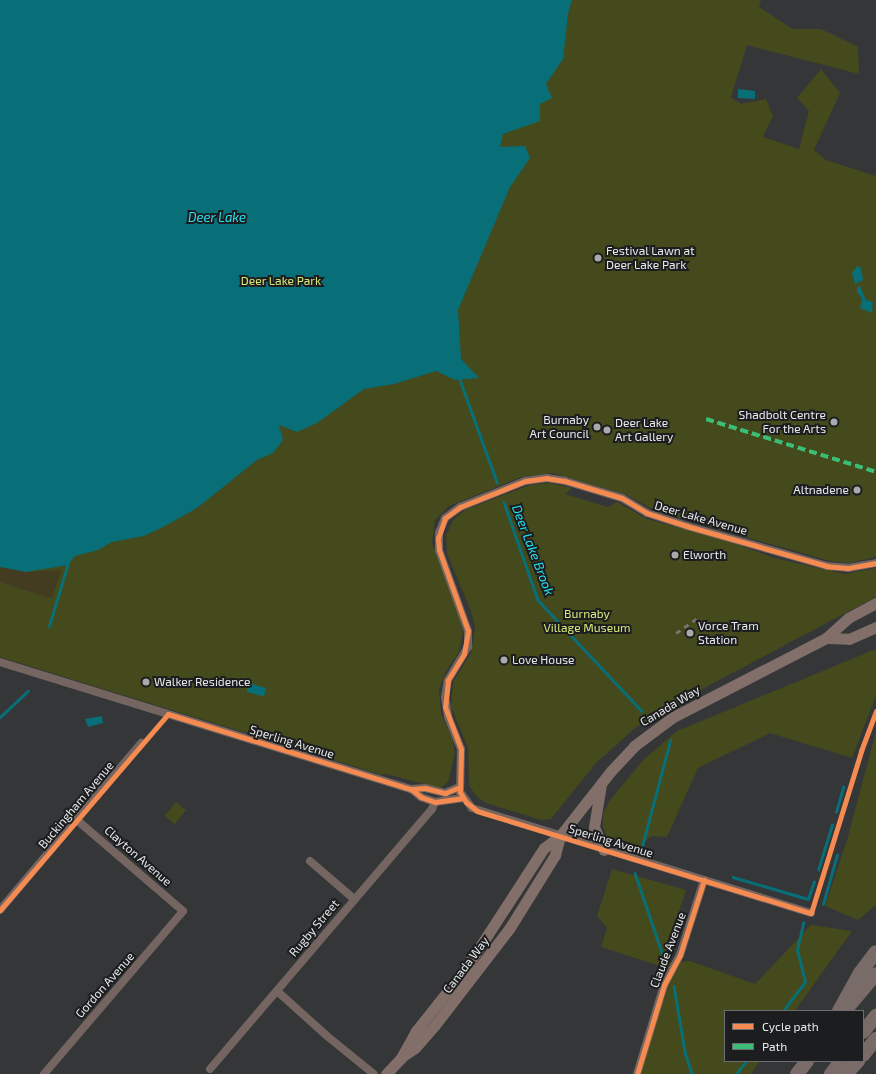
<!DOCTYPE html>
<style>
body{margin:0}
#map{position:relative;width:876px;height:1074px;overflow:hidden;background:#343638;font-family:"Exo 2",sans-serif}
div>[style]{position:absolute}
.green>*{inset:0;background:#444a1b;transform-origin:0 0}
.sand>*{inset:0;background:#433c21}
.water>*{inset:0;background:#086e77;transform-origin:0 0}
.stream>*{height:2.5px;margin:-1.25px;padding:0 1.25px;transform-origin:1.25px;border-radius:1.25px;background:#086e77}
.minor>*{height:8px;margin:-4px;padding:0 4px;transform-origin:4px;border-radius:4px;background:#756561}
.secondary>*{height:11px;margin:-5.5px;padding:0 5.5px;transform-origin:5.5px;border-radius:5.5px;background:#826f69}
.motorway>*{height:14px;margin:-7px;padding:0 7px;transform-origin:7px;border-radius:7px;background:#786b68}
.rail>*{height:2.5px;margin-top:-1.25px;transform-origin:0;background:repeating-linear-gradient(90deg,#7b7270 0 5px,transparent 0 10px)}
.quiet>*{height:4px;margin-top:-2px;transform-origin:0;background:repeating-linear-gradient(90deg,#3abd76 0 8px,transparent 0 12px)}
.cycleway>*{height:5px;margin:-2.5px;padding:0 2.5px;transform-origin:2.5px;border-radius:2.5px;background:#f68b52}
.dots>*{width:11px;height:11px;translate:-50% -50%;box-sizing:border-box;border:2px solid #1c1d1f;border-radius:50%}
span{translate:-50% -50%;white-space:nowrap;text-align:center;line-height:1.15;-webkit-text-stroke:4px #1c1d1f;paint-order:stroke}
.poi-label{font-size:12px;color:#e7e9eb}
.left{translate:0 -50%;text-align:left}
.right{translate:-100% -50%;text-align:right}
.park-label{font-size:12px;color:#dae979}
.street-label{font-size:12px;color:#e7e9eb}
.water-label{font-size:13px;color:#27e2f3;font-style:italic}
.legend{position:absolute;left:724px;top:1010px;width:140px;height:52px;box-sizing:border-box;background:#1c1d1f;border:1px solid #6d6f71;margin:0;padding:5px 7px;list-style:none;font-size:12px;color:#e7e9eb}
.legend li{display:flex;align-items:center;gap:8px;height:20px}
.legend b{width:20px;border:1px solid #6d6f71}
</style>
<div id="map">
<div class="green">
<div style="clip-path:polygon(0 0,761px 0,759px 7px,793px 29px,821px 29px,858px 47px,859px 74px,747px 45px,731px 97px,741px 104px,766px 99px,773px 116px,763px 137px,799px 149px,809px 111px,797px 98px,821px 69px,840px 93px,814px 150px,826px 160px,876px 176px,876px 557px,849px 563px,830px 561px,655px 511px,627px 495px,553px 473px,521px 477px,449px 506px,435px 520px,432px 543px,457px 606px,463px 632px,459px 652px,446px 671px,439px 689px,441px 714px,453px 740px,455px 753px,448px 782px,440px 788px,386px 774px,382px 775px,0 657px)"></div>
<div style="clip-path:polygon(550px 483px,572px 488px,565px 494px,608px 507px,617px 502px,647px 519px,731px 542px,774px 558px,845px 574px,876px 568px,876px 597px,689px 696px,635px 728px,596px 763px,551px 819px,541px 820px,486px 803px,476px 796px,469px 785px,468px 748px,451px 706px,453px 682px,471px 653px,475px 627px,471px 611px,447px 554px,446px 535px,454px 519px,467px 509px,530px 485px)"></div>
<div style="clip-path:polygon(876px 649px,876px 696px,852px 758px,770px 733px,698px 768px,667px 837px,651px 836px,638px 848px,607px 837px,603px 827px,603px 813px,611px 799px,644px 759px,677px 731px)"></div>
<div style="clip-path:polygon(876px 731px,876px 905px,858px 920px,825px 906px,847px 840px)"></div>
<div style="left:176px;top:802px;width:13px;height:18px;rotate:39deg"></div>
<div style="clip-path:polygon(612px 869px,686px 890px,662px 963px,690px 961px,755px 984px,811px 925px,852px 931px,795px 1011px,725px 1011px,725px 1061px,760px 1061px,751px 1074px,640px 1074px,672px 973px,663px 967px,601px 947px,607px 928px,597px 916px)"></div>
</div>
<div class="sand">
<div style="clip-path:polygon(0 567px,26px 572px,61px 570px,52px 599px,0 582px)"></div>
</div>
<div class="water">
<div style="clip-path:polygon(0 0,572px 0,568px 14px,563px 59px,546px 84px,552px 98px,540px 104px,540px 121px,503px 134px,500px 147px,525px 146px,530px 158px,510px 187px,458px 310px,461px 359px,479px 378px,455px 380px,436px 371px,394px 384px,364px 389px,317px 423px,297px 432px,279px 425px,283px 440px,273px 453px,257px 460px,197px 508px,165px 526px,144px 536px,112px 542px,98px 550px,75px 556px,68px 565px,26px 572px,0 567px)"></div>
<div style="clip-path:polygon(738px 89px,755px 91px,755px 99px,738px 98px)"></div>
<div style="clip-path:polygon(857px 266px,861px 268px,863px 280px,855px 284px,852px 273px)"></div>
<div style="clip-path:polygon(860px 286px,866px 300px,873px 302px,872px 313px,860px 308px,862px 299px,857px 292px,857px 287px)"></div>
<div style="left:249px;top:683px;width:18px;height:9px;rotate:16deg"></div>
<div style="clip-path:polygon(102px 716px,103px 723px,88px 727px,85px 719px)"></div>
</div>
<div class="stream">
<div style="left:459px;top:377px;width:112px;rotate:70.1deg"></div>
<div style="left:504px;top:502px;width:104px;rotate:70.9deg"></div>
<div style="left:538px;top:600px;width:152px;rotate:46.9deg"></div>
<div style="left:49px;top:626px;width:66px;rotate:-73.2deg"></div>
<div style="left:0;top:717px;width:38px;rotate:-43deg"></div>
<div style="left:836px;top:812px;width:26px;rotate:-74deg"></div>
<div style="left:641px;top:850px;width:113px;rotate:-75.1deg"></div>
<div style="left:818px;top:870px;width:47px;rotate:-72.7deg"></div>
<div style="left:635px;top:873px;width:90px;rotate:71.2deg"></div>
<div style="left:733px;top:877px;width:78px;rotate:16.3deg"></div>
<div style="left:808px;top:899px;width:18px;rotate:-71deg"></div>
<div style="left:823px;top:904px;width:51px;rotate:-74.1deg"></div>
<div style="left:674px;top:986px;width:67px;rotate:80.5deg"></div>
<div style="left:685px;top:1052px;width:23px;rotate:72deg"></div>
<div style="left:783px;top:1011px;width:36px;rotate:-53deg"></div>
<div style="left:805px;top:982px;width:33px;rotate:-104deg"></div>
<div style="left:797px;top:950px;width:28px;rotate:-77deg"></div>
<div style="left:736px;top:1074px;width:16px;rotate:-52deg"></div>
</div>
<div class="minor">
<div style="left:0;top:662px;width:430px;rotate:17.2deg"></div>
<div style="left:411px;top:789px;width:14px;rotate:-4deg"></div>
<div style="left:425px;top:788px;width:21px;rotate:14deg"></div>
<div style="left:445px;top:793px;width:16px;rotate:-22deg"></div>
<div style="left:411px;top:789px;width:13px;rotate:39deg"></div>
<div style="left:421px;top:797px;width:15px;rotate:20deg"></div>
<div style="left:435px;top:802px;width:27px;rotate:-8deg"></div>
<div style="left:310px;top:861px;width:58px;rotate:40.8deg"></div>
<div style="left:0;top:910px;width:219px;rotate:-49.8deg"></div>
<div style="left:811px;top:913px;width:355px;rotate:-162.8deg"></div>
<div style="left:472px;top:808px;width:20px;rotate:-127deg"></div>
<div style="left:460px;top:792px;width:43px;rotate:-88.7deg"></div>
<div style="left:461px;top:749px;width:35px;rotate:-112deg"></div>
<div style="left:448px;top:716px;width:18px;rotate:-99deg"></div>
<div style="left:445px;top:698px;width:18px;rotate:-81deg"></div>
<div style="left:448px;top:680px;width:39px;rotate:-59deg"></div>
<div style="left:468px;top:647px;width:16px;rotate:-90deg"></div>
<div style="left:468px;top:631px;width:86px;rotate:-109.7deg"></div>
<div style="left:439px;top:550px;width:17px;rotate:-90deg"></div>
<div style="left:439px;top:533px;width:16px;rotate:-68deg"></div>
<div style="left:445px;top:518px;width:19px;rotate:-36deg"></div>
<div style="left:460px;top:507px;width:70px;rotate:-21.8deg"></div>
<div style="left:525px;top:481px;width:22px;rotate:-8deg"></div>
<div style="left:547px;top:478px;width:18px;rotate:9deg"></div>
<div style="left:565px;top:481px;width:59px;rotate:16.6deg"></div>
<div style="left:622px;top:498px;width:29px;rotate:31deg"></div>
<div style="left:647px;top:513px;width:42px;rotate:18deg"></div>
<div style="left:687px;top:526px;width:146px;rotate:15.9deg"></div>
<div style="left:827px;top:566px;width:21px;rotate:5deg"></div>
<div style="left:848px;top:568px;width:28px;rotate:-10deg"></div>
<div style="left:277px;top:991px;width:67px;rotate:42deg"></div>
<div style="left:327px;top:1036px;width:60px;rotate:39deg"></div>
<div style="left:210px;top:1069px;width:342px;rotate:-49.5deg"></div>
<div style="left:432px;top:809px;width:8px;rotate:-67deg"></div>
<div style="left:44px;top:1074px;width:214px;rotate:-49.5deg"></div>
<div style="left:183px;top:911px;width:140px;rotate:-139.4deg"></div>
<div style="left:637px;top:1074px;width:93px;rotate:-73.1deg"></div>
<div style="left:664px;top:985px;width:34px;rotate:-62deg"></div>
<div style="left:680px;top:955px;width:79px;rotate:-72.3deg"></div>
</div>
<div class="secondary">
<div style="left:826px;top:638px;width:23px;rotate:2deg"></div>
<div style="left:849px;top:639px;width:30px;rotate:-24deg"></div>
<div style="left:601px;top:784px;width:44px;rotate:99.2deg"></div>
<div style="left:594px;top:827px;width:25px;rotate:67deg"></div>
<div style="left:403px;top:1056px;width:14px;rotate:-34deg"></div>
<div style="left:415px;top:1048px;width:30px;rotate:-49deg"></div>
<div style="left:435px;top:1025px;width:121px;rotate:-52.4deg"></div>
<div style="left:509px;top:929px;width:87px;rotate:-58.1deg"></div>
<div style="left:555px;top:855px;width:20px;rotate:-75deg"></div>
<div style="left:386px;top:1074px;width:22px;rotate:-47deg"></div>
<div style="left:401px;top:1058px;width:31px;rotate:-61deg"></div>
<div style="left:416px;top:1031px;width:80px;rotate:-51.6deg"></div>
<div style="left:466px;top:968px;width:143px;rotate:-57deg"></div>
<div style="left:544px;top:848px;width:20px;rotate:-37deg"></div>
<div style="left:560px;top:836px;width:83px;rotate:-51.9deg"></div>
<div style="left:611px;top:771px;width:34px;rotate:-47deg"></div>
<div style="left:634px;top:746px;width:49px;rotate:-36.6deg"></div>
<div style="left:673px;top:717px;width:172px;rotate:-27.3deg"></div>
<div style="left:826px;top:638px;width:30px;rotate:-42deg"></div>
<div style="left:848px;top:618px;width:32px;rotate:-28deg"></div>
</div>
<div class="motorway">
<div style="left:848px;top:1007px;width:43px;rotate:-49.7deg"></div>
<div style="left:839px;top:1011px;width:43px;rotate:-61.1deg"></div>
<div style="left:860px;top:973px;width:26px;rotate:-53deg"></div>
<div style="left:863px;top:1032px;width:21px;rotate:-51deg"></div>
<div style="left:863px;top:1055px;width:21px;rotate:-51deg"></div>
<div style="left:797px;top:1074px;width:16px;rotate:-52deg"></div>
<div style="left:831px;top:1074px;width:16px;rotate:-52deg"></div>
<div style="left:846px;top:1074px;width:18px;rotate:-47deg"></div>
</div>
<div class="rail">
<div style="left:676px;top:633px;width:28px;rotate:-35deg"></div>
</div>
<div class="quiet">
<div style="left:706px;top:419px;width:178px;rotate:17.3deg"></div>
</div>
<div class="cycleway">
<div style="left:876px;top:563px;width:28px;rotate:170deg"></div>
<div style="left:848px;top:568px;width:21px;rotate:-175deg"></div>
<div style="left:827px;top:566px;width:146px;rotate:-164.1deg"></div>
<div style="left:687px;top:526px;width:42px;rotate:-162deg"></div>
<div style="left:647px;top:513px;width:29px;rotate:-149deg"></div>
<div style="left:622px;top:498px;width:59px;rotate:-163.4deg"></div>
<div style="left:565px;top:481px;width:18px;rotate:-171deg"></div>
<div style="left:547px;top:478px;width:22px;rotate:172deg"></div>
<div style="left:525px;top:481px;width:70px;rotate:158.2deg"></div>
<div style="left:460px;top:507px;width:19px;rotate:144deg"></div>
<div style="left:445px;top:518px;width:21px;rotate:109deg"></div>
<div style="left:438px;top:538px;width:12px;rotate:85deg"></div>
<div style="left:439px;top:550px;width:86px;rotate:70.3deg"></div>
<div style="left:468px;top:631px;width:23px;rotate:100deg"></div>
<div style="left:464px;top:654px;width:31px;rotate:122deg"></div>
<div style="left:448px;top:680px;width:27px;rotate:96deg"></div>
<div style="left:445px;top:707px;width:45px;rotate:69.1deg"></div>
<div style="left:461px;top:749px;width:43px;rotate:91.3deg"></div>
<div style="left:460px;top:792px;width:12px;rotate:59deg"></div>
<div style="left:466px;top:802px;width:14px;rotate:39deg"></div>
<div style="left:477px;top:811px;width:349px;rotate:17deg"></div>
<div style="left:811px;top:913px;width:170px;rotate:-72.8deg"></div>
<div style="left:861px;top:751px;width:43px;rotate:-69.4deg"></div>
<div style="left:411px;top:789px;width:13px;rotate:39deg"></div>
<div style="left:421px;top:797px;width:15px;rotate:20deg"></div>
<div style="left:435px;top:802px;width:27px;rotate:-8deg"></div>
<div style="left:0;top:910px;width:258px;rotate:-49.4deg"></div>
<div style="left:168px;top:714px;width:254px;rotate:17.2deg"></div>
<div style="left:411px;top:789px;width:14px;rotate:-4deg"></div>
<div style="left:425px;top:788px;width:21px;rotate:14deg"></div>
<div style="left:445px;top:793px;width:16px;rotate:-22deg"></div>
<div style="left:637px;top:1074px;width:93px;rotate:-73.1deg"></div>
<div style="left:664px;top:985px;width:34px;rotate:-62deg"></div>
<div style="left:680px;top:955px;width:79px;rotate:-72.3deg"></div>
</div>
<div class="dots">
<div style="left:598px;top:258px;background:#a8aaac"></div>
<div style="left:834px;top:422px;background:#a8aaac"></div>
<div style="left:597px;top:427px;background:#a8aaac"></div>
<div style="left:607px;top:430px;background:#a8aaac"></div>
<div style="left:857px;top:490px;background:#a8aaac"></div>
<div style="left:675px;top:555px;background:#a8aaac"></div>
<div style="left:690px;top:633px;background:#a8aaac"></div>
<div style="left:504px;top:660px;background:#a8aaac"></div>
<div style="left:146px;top:682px;background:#a8aaac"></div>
</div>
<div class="poi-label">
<span class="left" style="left:606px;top:258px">Festival Lawn at<br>Deer Lake Park</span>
<span class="right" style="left:826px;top:422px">Shadbolt Centre<br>For the Arts</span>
<span class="right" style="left:589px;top:427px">Burnaby<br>Art Council</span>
<span class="left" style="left:615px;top:430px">Deer Lake<br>Art Gallery</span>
<span class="right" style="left:849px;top:490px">Altnadene</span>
<span class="left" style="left:683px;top:555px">Elworth</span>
<span class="left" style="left:698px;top:633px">Vorce Tram<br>Station</span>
<span class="left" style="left:512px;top:660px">Love House</span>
<span class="left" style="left:154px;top:682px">Walker Residence</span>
</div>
<div class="park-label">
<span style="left:281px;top:281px">Deer Lake Park</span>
<span style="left:587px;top:621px">Burnaby<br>Village Museum</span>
</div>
<div class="street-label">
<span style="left:701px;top:518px;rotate:16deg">Deer Lake Avenue</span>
<span style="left:670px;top:706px;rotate:-31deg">Canada Way</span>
<span style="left:292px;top:742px;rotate:17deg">Sperling Avenue</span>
<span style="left:76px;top:805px;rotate:-50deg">Buckingham Avenue</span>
<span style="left:611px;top:841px;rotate:17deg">Sperling Avenue</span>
<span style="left:138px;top:856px;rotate:41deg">Clayton Avenue</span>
<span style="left:314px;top:928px;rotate:-50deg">Rugby Street</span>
<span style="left:668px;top:950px;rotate:-69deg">Claude Avenue</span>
<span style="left:466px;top:965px;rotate:-53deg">Canada Way</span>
<span style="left:105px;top:985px;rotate:-49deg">Gordon Avenue</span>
</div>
<div class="water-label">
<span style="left:217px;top:217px">Deer Lake</span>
<span style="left:533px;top:550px;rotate:69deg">Deer Lake Brook</span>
</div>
<ul class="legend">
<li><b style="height:5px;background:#f68b52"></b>Cycle path</li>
<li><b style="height:5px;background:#3abd76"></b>Path</li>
</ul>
</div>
